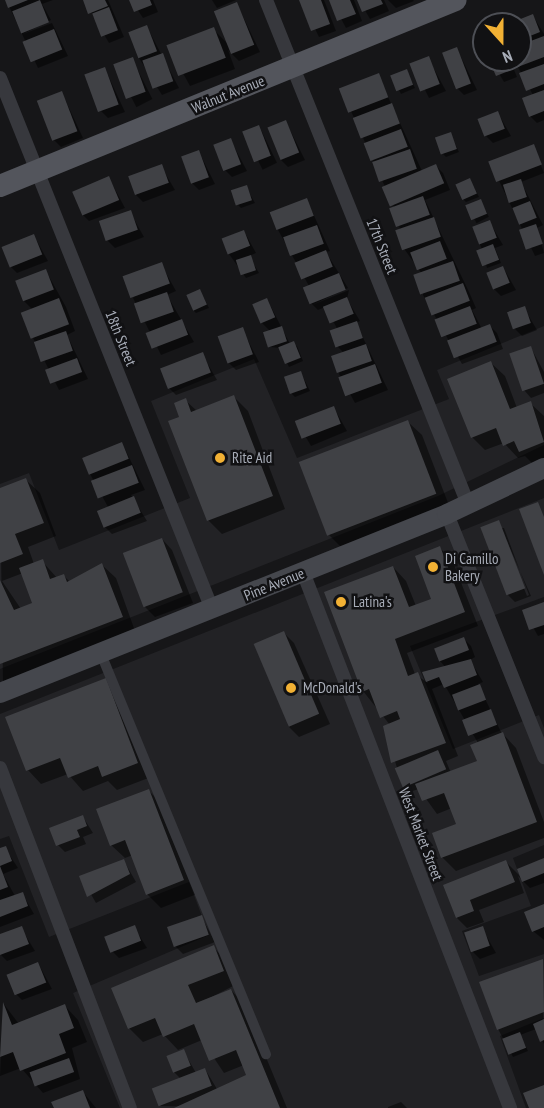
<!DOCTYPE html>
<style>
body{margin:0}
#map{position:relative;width:544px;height:1108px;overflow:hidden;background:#161618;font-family:"PT Sans Narrow",sans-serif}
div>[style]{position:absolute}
.built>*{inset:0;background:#222225}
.shadow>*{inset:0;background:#0007;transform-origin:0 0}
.building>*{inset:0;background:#404145;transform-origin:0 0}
.pedestrian>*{height:10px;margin:-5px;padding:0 5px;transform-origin:5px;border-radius:5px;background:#37383d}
.minor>*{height:14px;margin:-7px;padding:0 7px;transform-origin:7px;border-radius:7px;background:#37383d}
.secondary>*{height:20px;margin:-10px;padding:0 10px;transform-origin:10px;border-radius:10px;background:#45474d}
.primary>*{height:22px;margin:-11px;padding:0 11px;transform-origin:11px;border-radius:11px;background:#53555c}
.dots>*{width:16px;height:16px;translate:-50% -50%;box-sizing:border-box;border:3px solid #111113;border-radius:50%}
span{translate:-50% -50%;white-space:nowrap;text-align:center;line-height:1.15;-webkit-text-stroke:5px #111113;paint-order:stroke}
.street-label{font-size:15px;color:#a8adb8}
.poi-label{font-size:15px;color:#a8adb8}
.left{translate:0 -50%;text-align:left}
.north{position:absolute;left:472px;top:12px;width:60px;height:60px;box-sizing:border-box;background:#111113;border:2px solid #4d4f55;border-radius:50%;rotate:159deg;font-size:16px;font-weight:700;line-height:24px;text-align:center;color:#a8adb8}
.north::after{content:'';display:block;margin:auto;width:21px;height:27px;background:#f2b134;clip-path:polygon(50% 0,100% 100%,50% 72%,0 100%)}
</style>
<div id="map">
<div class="built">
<div style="clip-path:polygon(544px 326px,544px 445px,438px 496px,0 669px,0 484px,29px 473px,59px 550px,190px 498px,151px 401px,254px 359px,297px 458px,449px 399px,437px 370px)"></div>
<div style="clip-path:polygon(544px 498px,544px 597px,410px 646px,453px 749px,539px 715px,544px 728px,544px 845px,513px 858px,531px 906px,462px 931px,479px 976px,544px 954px,544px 1018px,500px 1036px,526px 1108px,120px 1108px,73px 993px,209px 935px,189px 882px,49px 937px,9px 836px,0 839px,0 714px)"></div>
</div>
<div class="shadow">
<div style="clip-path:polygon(6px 0,53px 0,42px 4px,51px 20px,23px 34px,52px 23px,68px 56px,38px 68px)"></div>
<div style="clip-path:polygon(84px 0,108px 0,124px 37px,109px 43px)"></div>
<div style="clip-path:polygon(131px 0,153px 0,158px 12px,143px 18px)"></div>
<div style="clip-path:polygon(212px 0,236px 0,217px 8px)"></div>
<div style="clip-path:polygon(301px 0,324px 0,336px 31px,319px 37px)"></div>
<div style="clip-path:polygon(331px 0,354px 0,362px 21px,346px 28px)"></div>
<div style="clip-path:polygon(359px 0,384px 0,389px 11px,370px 19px)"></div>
<div style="clip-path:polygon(388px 0,413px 0,414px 1px,396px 8px)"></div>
<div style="clip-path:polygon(237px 4px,260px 52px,239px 61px,228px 50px,235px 69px,190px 86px,168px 46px,213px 29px,227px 43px)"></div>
<div style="clip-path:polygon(533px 16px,544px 34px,544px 120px,537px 123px,530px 116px,533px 95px,514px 60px,520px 60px,520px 24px,512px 24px)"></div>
<div style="clip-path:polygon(147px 27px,179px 88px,162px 95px,139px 58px)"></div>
<div style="clip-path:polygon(457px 49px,477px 90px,464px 95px,457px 88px)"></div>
<div style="clip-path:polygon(428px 58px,446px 91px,429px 98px,412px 64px)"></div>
<div style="left:132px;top:59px;width:45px;height:18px;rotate:63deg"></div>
<div style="clip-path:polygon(491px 60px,510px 60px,517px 77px,504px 82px)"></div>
<div style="clip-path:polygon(105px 69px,125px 112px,108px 118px,101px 111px)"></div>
<div style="clip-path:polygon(406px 71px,415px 88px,401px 94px,392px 76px)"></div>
<div style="clip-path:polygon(378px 75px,422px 171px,436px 166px,443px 173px,450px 190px,425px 200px,469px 292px,476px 308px,472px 310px,482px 329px,490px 326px,497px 333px,503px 349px,462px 364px,423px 295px,422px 274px,405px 250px,395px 209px,341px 89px)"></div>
<div style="clip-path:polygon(62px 93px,83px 138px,61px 147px,54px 140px)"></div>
<div style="clip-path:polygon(498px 113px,511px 136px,493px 143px,486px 136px)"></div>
<div style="clip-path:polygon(286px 122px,305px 160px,288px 167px,281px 160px)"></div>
<div style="left:259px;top:126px;width:41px;height:16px;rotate:64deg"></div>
<div style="clip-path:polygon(450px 133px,459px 152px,446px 157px,443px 154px)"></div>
<div style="clip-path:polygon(230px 139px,247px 171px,232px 177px,225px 170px)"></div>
<div style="clip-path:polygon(533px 146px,544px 173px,521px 182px,543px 225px,537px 228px,544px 253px,535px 256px,490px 162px)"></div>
<div style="clip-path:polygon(199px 152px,215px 184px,199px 190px,192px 183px)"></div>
<div style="clip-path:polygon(161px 166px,175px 190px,143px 202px,136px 195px)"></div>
<div style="clip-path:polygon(109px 178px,125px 208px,89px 221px,82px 214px)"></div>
<div style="clip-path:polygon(470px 179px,479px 197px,466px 202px,463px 199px)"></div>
<div style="clip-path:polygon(246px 187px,255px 203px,241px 208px,238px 205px)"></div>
<div style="clip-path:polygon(307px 200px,330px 251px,326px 252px,348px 288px,312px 305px,349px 290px,347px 299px,360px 321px,356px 323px,388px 390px,355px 403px,339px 374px,345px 354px,338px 347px,338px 330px,325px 307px,318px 310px,311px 303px,309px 286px,278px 230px)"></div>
<div style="left:480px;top:200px;width:19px;height:14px;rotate:62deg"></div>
<div style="clip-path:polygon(130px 212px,144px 237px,115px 248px,108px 241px)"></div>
<div style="clip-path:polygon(489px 221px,503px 245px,495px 248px,501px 263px,487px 268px,480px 244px)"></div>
<div style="clip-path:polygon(244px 231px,256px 253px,249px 256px,259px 273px,246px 278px,229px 254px)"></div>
<div style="clip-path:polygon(34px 236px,48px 261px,17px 273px,10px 266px)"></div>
<div style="clip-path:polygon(161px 264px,176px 291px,167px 295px,194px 342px,161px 355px,133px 298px)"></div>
<div style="clip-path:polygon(503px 267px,516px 290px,501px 296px,494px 289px)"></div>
<div style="clip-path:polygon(46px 271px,66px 307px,75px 331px,67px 335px,88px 379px,59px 390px,33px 338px,33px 310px,24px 301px)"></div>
<div style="clip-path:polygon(200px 290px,209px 308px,196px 313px,193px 310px)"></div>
<div style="clip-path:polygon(267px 299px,290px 344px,297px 346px,303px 361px,289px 367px,280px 348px,270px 347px,270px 331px,261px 322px)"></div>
<div style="clip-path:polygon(524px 308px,537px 330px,522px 336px,515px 329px)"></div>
<div style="clip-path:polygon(242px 329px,259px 362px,236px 370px,229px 363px)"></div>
<div style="clip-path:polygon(531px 348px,544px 372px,544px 393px,531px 398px,524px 390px)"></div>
<div style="clip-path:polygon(202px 354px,217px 380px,176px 395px,169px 388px)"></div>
<div style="clip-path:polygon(491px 363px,505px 376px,517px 408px,530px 403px,544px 416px,544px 460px,533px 464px,525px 456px,518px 458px,504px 443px,485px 450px,472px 437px)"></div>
<div style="clip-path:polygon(301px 373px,310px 391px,295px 397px,292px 394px)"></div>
<div style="clip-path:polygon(234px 397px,248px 411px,285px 509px,222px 534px,208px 520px,181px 418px,185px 400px,197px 411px)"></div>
<div style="clip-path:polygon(334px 408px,347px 431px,311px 446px,297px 422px)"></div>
<div style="clip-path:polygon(408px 422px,422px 435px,450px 508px,343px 549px,329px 535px)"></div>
<div style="clip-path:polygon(122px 443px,145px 490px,131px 495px,147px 521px,112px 534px,105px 527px,108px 507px,90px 474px)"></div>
<div style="clip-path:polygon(evenodd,26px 480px,40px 493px,56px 536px,28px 547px,34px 564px,42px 561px,57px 578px,64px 576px,70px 582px,102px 565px,116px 578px,135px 631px,3px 682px,0 490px,26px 480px,23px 573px,34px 604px,21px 609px,2px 581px,23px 573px)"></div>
<div style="clip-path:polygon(evenodd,498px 521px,531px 596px,515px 602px,508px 595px,498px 521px,500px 528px,504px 528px,529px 595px,527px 596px,500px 528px)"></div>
<div style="clip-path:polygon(162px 539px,172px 550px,193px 603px,155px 617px,145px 607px)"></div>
<div style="clip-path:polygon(evenodd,440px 548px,453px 562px,478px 626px,407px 653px,415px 674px,428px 683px,424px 673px,448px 670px,440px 661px,464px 639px,471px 646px,475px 657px,470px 660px,483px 682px,478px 684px,501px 732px,516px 748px,544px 822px,544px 838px,456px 871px,442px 857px,458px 825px,452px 808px,437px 814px,419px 789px,409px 792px,402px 785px,385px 727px,390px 725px,363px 691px,393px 567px,406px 581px,416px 606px,433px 599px,440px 548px,444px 684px,478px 743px,479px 762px,451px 773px,446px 761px,458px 756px,432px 689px,444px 684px)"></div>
<div style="clip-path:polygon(544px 603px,544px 634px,538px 636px,524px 611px)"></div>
<div style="clip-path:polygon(283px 632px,294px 643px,330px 724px,299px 737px,288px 726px)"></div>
<div style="clip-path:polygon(105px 680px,151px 777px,117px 790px,108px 781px,83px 791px,68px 774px,41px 784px,28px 770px,7px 717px)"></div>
<div style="clip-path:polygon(149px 791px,162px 804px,197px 894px,161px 908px,147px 894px,133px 855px,125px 858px,111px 845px)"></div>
<div style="clip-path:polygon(83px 817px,93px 833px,83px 837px,86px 844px,65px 852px,58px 845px)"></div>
<div style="clip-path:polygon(5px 848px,18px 868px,3px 874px,15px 896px,22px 893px,34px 914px,0 927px,0 850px)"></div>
<div style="clip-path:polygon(544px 860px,544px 883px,530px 888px,518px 876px,524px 893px,479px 910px,484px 922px,467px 928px,457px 918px,445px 886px,506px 862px,522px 878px)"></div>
<div style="clip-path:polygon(124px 861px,136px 882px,96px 903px,81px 877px)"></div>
<div style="clip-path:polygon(544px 906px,544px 940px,533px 931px)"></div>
<div style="clip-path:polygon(201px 916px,215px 942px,183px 954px,176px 947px)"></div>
<div style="clip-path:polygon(134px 927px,147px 948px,119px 958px,112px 951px)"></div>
<div style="clip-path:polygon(21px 928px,35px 951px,7px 961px,0 954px,0 936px)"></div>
<div style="clip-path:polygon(482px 928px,496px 953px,480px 959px,473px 952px)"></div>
<div style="clip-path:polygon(213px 947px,227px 961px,237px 984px,202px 1002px,231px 990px,244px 1004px,287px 1108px,160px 1106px,181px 1079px,174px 1072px,183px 1050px,196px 1073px,205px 1069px,217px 1089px,248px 1076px,244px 1065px,224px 1073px,202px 1040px,178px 1050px,163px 1034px,143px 1042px,129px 1028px)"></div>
<div style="clip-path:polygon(542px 961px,544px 1044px,536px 1029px,520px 1035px,528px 1051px,513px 1057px,498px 1029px)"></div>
<div style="clip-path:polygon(38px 963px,52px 989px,22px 1000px,15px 993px)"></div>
<div style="clip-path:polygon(3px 1003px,19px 1024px,65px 1006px,78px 1020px,87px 1042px,72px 1048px,80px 1079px,43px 1093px,21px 1068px,0 1076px)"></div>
<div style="clip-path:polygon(83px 1092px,96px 1108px,55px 1108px)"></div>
<div style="clip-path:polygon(401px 1102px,407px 1108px,388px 1108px,388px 1107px)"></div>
</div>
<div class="building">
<div style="clip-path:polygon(5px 0,28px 0,8px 8px)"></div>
<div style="left:40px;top:0;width:24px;height:30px;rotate:68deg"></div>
<div style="clip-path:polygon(83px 0,105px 0,108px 6px,88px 14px)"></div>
<div style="clip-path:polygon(129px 0,150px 0,152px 5px,134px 12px)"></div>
<div style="clip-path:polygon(299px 0,321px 0,330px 24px,311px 31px)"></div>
<div style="clip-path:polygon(329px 0,350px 0,356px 14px,337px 21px)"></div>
<div style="clip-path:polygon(357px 0,381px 0,383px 4px,362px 12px)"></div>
<div style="left:237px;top:2px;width:46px;height:25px;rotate:68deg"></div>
<div style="left:109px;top:7px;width:25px;height:18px;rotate:69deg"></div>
<div style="clip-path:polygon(533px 14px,540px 32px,520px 40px,520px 24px,508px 24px)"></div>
<div style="left:147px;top:25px;width:28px;height:20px;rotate:69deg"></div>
<div style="left:214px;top:27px;width:33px;height:51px;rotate:69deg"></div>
<div style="left:54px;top:29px;width:22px;height:34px;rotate:68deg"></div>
<div style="clip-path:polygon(544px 36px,544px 57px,515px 68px,512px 60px,520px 60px,520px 45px)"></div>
<div style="left:457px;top:47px;width:39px;height:16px;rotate:69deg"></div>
<div style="left:163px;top:53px;width:30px;height:22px;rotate:70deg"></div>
<div style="left:429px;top:56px;width:30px;height:21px;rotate:69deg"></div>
<div style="left:133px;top:57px;width:37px;height:21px;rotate:70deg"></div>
<div style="clip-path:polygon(489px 60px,507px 60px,511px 70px,496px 76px)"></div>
<div style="clip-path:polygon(544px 64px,544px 84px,526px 91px,519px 73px)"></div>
<div style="left:105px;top:67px;width:40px;height:22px;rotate:70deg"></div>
<div style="left:407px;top:69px;width:17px;height:18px;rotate:69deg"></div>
<div style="left:379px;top:73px;width:26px;height:43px;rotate:69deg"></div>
<div style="clip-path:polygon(544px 90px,544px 111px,529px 117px,522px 98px)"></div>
<div style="left:62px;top:91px;width:43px;height:27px;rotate:69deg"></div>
<div style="left:392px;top:103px;width:22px;height:42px;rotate:69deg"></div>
<div style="left:498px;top:111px;width:19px;height:22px;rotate:69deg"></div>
<div style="left:286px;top:120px;width:35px;height:20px;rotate:68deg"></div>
<div style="left:259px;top:125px;width:33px;height:18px;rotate:69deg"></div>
<div style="left:401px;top:129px;width:19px;height:40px;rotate:69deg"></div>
<div style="left:451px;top:132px;width:18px;height:17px;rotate:71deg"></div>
<div style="left:231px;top:138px;width:28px;height:19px;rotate:69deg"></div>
<div style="left:534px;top:144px;width:22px;height:49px;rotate:69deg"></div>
<div style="left:410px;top:149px;width:21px;height:40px;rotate:71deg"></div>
<div style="left:199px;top:150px;width:29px;height:19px;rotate:70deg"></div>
<div style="left:162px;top:164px;width:20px;height:36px;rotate:70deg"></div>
<div style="left:436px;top:164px;width:21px;height:59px;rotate:67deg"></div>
<div style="left:109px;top:176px;width:26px;height:40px;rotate:67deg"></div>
<div style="left:470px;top:178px;width:17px;height:16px;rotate:66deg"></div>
<div style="left:521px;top:179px;width:19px;height:19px;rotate:72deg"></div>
<div style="left:247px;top:185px;width:16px;height:17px;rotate:72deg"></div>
<div style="left:423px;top:196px;width:20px;height:36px;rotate:70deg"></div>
<div style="left:307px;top:198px;width:19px;height:40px;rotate:69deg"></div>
<div style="left:481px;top:199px;width:16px;height:17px;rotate:68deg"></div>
<div style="left:530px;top:201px;width:18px;height:19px;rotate:68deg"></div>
<div style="left:131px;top:210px;width:21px;height:34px;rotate:71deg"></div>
<div style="left:434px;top:217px;width:21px;height:41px;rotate:71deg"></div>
<div style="left:490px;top:220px;width:19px;height:19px;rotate:69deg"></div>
<div style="left:536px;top:224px;width:21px;height:18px;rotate:71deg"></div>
<div style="left:317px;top:225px;width:20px;height:36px;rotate:70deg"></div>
<div style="left:244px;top:230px;width:17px;height:24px;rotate:69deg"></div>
<div style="left:34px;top:234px;width:22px;height:35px;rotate:68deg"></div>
<div style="left:440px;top:241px;width:19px;height:32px;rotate:69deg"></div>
<div style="left:493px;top:244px;width:17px;height:18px;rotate:69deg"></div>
<div style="left:326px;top:250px;width:18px;height:34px;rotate:68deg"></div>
<div style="left:251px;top:255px;width:16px;height:16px;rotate:72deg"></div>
<div style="left:453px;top:261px;width:21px;height:42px;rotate:71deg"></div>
<div style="left:162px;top:262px;width:23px;height:42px;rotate:70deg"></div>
<div style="left:503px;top:266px;width:18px;height:18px;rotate:68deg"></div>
<div style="left:46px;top:269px;width:22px;height:33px;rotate:69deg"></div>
<div style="left:339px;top:273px;width:18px;height:39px;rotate:68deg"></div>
<div style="left:463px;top:283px;width:19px;height:41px;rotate:69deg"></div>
<div style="left:200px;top:289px;width:17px;height:15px;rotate:66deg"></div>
<div style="left:167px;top:292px;width:21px;height:35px;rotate:71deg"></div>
<div style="left:347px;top:297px;width:18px;height:26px;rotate:68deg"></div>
<div style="left:59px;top:298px;width:28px;height:41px;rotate:69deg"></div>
<div style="left:267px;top:298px;width:21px;height:16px;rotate:67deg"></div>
<div style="left:470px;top:306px;width:19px;height:38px;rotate:69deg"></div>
<div style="left:525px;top:306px;width:18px;height:19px;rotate:71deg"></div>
<div style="left:182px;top:319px;width:17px;height:39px;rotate:69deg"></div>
<div style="left:357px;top:321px;width:18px;height:29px;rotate:71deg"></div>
<div style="left:490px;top:324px;width:19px;height:46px;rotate:69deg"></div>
<div style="left:282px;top:326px;width:16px;height:20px;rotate:72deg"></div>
<div style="left:243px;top:327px;width:29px;height:27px;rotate:70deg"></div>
<div style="left:66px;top:331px;width:21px;height:34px;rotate:71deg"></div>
<div style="left:294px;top:341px;width:18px;height:17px;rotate:68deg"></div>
<div style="left:366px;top:344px;width:18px;height:37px;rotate:71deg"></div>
<div style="left:531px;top:346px;width:40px;height:23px;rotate:71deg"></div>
<div style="left:203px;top:352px;width:22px;height:46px;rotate:69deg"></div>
<div style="left:77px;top:358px;width:15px;height:34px;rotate:70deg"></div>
<div style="clip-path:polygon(491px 361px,510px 409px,531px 401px,544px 442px,519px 452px,514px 441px,503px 446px,496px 428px,471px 438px,447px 379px)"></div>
<div style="left:375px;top:364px;width:20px;height:39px;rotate:70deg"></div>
<div style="left:301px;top:371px;width:18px;height:18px;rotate:71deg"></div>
<div style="clip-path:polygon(234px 395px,273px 496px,207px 521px,168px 421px,179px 417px,174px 403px,186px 398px,191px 412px)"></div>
<div style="left:334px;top:406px;width:19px;height:42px;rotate:69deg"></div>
<div style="left:408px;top:420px;width:79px;height:117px;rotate:69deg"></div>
<div style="left:122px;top:442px;width:18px;height:43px;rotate:68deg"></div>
<div style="left:132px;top:465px;width:19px;height:44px;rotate:69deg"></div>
<div style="clip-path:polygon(26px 478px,44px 523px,15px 534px,23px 554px,0 563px,0 488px)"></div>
<div style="left:134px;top:496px;width:18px;height:40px;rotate:68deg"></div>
<div style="clip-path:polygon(538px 502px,544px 517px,544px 575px,519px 509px)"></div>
<div style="left:499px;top:520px;width:73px;height:20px;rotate:69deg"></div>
<div style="left:162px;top:538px;width:58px;height:42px;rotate:69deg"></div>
<div style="clip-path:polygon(440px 546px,465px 612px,395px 639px,408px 676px,418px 672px,446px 743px,391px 763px,383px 726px,400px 719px,397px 711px,380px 718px,369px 689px,362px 692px,324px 592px,393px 566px,409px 607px,431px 599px,415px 556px)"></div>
<div style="clip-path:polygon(43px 559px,50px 579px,64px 574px,67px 582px,102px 563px,123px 617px,0 664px,0 580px,14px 610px,32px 603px,19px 568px)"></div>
<div style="clip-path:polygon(544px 602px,544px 625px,529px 630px,522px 610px)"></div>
<div style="left:284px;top:631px;width:90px;height:33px;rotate:67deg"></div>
<div style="left:464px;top:637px;width:14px;height:32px;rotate:69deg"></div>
<div style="clip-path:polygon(471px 659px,477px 675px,444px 688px,439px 677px,426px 682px,422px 672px)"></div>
<div style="clip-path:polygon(106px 678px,138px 763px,102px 777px,98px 766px,68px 778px,60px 758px,26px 771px,5px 717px)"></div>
<div style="left:480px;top:684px;width:17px;height:30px;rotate:69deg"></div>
<div style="left:491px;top:709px;width:17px;height:31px;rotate:69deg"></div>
<div style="clip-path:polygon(503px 732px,537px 822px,441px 858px,432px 833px,456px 824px,444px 793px,422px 801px,415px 784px,477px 761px,470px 745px)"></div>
<div style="left:438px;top:750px;width:21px;height:47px;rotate:67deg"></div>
<div style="clip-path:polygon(149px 789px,184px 880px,146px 895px,125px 840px,110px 846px,96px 809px)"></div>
<div style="clip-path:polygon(83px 815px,87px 826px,77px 830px,80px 837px,56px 846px,49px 828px)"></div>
<div style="clip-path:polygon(6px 846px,12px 861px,0 866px,0 848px)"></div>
<div style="clip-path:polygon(544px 858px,544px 873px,522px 882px,517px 869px)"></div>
<div style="clip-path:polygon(124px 859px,130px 874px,87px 897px,79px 876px)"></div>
<div style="clip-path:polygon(506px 860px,515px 882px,470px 900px,474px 911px,456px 918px,443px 885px)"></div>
<div style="clip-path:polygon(0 866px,8px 887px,0 890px)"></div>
<div style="clip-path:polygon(23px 892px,28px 906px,0 917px,0 900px)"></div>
<div style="clip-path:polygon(544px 904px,544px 927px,532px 932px,524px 912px)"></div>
<div style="left:202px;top:915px;width:21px;height:37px;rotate:71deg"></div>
<div style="left:135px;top:925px;width:17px;height:33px;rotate:69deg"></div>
<div style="clip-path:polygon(22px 926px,29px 944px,0 955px,0 934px)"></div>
<div style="left:483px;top:926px;width:21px;height:20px;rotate:71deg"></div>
<div style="clip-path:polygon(214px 945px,224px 971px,188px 985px,196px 1003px,231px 989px,280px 1108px,174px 1108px,246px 1075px,236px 1050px,209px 1061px,194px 1024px,163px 1037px,155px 1018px,128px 1029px,111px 988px)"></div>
<div style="clip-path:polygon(543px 959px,544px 1012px,497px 1030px,479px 982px)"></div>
<div style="left:38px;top:962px;width:22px;height:34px;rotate:68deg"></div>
<div style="clip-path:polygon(3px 1002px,12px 1025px,65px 1004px,74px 1028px,59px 1034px,66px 1053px,20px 1071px,13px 1052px,0 1057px)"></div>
<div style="clip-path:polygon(544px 1019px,544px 1040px,540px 1042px,533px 1024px)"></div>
<div style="left:520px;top:1032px;width:17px;height:19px;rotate:69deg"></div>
<div style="left:184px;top:1049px;width:18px;height:19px;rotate:68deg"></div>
<div style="left:69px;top:1058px;width:15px;height:42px;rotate:70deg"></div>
<div style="left:205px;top:1068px;width:19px;height:57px;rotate:69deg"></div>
<div style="clip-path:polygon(544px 1085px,544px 1108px,529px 1108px,523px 1093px)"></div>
<div style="clip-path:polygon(83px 1090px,90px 1108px,54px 1108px,51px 1102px)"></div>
</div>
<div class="pedestrian">
<div style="left:101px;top:654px;width:433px;rotate:67.6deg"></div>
</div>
<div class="minor">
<div style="left:266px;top:0;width:543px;rotate:68.16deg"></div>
<div style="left:0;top:78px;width:572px;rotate:68.24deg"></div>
<div style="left:447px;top:514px;width:262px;rotate:68.2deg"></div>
<div style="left:303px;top:572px;width:575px;rotate:68.88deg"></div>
<div style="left:0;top:768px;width:364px;rotate:69.1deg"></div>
</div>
<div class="secondary">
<div style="left:0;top:693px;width:482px;rotate:-21.8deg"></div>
<div style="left:447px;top:514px;width:107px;rotate:-25.4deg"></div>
</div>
<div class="primary">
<div style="left:0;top:186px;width:492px;rotate:-22.2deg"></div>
</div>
<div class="dots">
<div style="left:220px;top:458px;background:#f2b134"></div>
<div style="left:433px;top:567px;background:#f2b134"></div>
<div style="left:341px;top:602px;background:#f2b134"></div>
<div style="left:291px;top:688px;background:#f2b134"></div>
</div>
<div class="street-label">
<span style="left:228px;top:94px;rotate:-22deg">Walnut Avenue</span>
<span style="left:382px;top:246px;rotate:68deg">17th Street</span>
<span style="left:121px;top:338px;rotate:68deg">18th Street</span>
<span style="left:274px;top:584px;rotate:-22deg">Pine Avenue</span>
<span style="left:421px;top:834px;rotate:69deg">West Market Street</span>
</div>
<div class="poi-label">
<span class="left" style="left:232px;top:458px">Rite Aid</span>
<span class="left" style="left:445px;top:567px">Di Camillo<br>Bakery</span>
<span class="left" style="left:353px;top:602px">Latina's</span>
<span class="left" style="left:303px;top:688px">McDonald's</span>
</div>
<div class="north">N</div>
</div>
